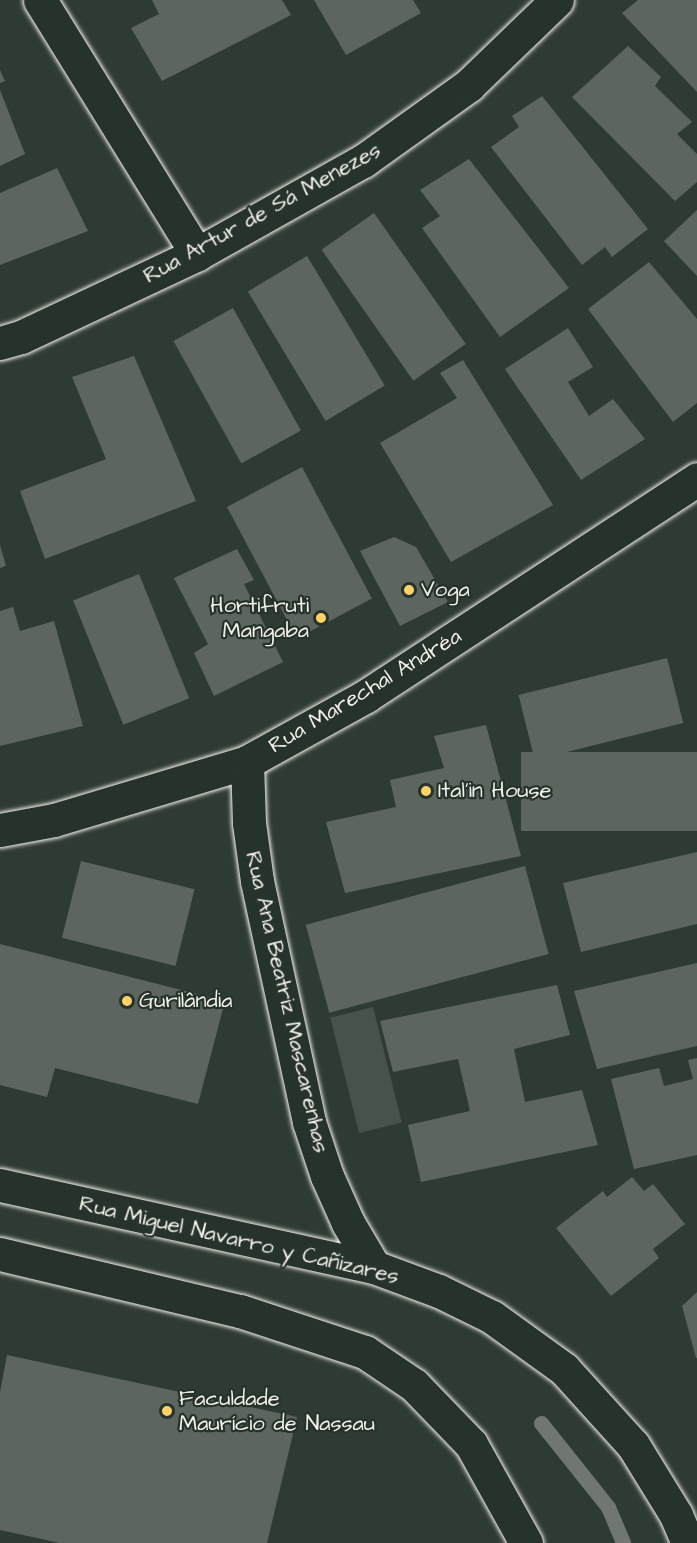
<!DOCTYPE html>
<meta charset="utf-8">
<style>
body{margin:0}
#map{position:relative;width:697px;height:1543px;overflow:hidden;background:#2e3b34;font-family:"Architects Daughter",sans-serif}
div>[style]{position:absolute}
.green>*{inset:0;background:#48524c;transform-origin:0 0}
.stream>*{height:15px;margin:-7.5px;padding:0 7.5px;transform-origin:7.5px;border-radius:7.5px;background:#6f7770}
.building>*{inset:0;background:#5c655e;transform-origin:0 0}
.roads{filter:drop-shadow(0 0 2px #f4f1e8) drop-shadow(0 0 2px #f4f1e8)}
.street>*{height:33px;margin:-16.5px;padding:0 16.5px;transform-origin:16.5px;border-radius:16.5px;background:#26332d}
.secondary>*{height:33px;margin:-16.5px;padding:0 16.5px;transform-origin:16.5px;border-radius:16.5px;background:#26332d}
.dots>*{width:16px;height:16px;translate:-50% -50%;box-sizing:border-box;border:3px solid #26332d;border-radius:50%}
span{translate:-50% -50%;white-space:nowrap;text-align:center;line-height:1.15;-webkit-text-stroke:4.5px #26332d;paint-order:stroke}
.street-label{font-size:22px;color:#f4f1e8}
.poi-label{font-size:22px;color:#f4f1e8}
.left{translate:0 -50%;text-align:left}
.right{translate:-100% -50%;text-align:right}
</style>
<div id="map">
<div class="green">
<div style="left:373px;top:1007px;width:119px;height:44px;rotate:76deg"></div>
</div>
<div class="stream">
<div style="left:541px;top:1423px;width:107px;rotate:51.4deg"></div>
<div style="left:608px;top:1507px;width:39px;rotate:67deg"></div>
</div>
<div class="building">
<div style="clip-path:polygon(152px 0,282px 0,291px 15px,162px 81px,131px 28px,159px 14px)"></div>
<div style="clip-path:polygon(314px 0,413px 0,421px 13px,346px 55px)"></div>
<div style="clip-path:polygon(638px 0,697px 0,697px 92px,622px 13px)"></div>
<div style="clip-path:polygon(628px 46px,661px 77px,655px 86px,692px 122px,677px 134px,697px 154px,697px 182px,675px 201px,572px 97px)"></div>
<div style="clip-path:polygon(0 70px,5px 81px,0 83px)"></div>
<div style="clip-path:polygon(0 90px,25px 154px,0 166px)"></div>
<div style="clip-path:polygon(542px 96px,648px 229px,612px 257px,605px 247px,582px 265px,491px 147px,519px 127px,512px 116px)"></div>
<div style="clip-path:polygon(469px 159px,569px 288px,500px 337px,422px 228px,440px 216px,420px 190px)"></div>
<div style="clip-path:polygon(57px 168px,88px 231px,0 265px,0 193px)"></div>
<div style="clip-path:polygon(697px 210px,697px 276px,664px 241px)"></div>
<div style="left:374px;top:213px;width:160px;height:64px;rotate:55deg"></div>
<div style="left:307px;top:256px;width:151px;height:69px;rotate:59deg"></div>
<div style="clip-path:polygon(649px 262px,697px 319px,697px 403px,673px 422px,588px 309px)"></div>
<div style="left:233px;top:308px;width:140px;height:68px;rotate:61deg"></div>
<div style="clip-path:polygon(568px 328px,593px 367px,568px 382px,589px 416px,613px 399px,645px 439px,581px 480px,505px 369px)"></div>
<div style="clip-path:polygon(134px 356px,196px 501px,45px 559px,20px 491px,106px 459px,72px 377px)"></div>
<div style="clip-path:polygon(463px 360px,553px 505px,451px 562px,380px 443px,457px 398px,440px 373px)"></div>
<div style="left:302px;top:467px;width:149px;height:85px;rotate:62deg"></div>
<div style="clip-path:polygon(394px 537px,416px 547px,448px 602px,400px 626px,360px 551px)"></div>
<div style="clip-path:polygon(0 545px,6px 566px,0 568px)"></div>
<div style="clip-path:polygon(237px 549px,254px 580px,244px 584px,283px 662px,214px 696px,194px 653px,208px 644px,174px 578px)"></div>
<div style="left:139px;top:574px;width:134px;height:71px;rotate:68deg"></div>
<div style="clip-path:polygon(13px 607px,20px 631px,54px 621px,83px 726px,0 746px,0 611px)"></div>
<div style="left:667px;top:658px;width:67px;height:153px;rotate:76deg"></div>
<div style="clip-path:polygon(486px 725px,521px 856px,345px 893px,326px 822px,396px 807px,390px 780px,444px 768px,434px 736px)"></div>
<div style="left:697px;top:752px;width:79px;height:176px;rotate:90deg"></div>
<div style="clip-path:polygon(697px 852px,697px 924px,581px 952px,563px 883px)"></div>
<div style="left:81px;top:861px;width:117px;height:79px;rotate:14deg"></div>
<div style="left:525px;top:866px;width:91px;height:227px;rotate:75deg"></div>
<div style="clip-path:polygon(0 944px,225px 1001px,198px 1104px,55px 1068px,47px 1097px,0 1085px)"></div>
<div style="clip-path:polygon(697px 963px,697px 1046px,597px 1069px,574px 991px)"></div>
<div style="clip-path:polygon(557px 985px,570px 1035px,514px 1049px,525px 1102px,582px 1090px,598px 1145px,421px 1182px,408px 1125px,470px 1111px,458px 1059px,393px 1072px,380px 1021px)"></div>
<div style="clip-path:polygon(697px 1058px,697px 1155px,634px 1169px,611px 1079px,659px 1068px,664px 1086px,693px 1079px,688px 1060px)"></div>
<div style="clip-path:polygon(632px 1177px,644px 1191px,653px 1184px,685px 1224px,653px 1249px,659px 1258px,611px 1296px,556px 1228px,603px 1191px,607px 1197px)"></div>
<div style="clip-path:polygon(697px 1292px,697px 1358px,696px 1358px,682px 1306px)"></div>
<div style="clip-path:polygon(7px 1355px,297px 1417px,267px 1543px,60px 1543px,0 1530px,0 1392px)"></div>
</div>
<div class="roads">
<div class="street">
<div style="left:40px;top:0;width:299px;rotate:58.3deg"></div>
<div style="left:0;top:343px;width:22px;rotate:-16deg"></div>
<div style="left:21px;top:337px;width:195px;rotate:-25.2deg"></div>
<div style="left:197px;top:254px;width:190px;rotate:-29.3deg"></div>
<div style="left:363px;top:161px;width:130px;rotate:-35.6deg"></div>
<div style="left:469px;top:85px;width:122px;rotate:-44deg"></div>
<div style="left:247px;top:762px;width:61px;rotate:88.1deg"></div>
<div style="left:249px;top:823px;width:59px;rotate:82.1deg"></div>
<div style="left:257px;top:881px;width:247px;rotate:77.8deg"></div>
<div style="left:309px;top:1122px;width:57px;rotate:71.6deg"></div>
<div style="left:327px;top:1176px;width:51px;rotate:65.9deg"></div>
<div style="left:348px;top:1223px;width:51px;rotate:59.4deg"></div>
<div style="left:0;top:830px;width:55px;rotate:-10.5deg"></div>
<div style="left:54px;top:820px;width:202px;rotate:-16.7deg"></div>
<div style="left:247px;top:762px;width:136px;rotate:-29deg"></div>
<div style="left:366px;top:696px;width:396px;rotate:-33.2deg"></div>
</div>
<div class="secondary">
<div style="left:0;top:1185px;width:383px;rotate:12.4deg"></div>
<div style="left:374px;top:1267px;width:69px;rotate:20.3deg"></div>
<div style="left:439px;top:1291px;width:59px;rotate:26.1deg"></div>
<div style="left:492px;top:1317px;width:89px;rotate:35.8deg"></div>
<div style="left:564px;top:1369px;width:103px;rotate:47.8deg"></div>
<div style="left:633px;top:1445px;width:82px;rotate:58.4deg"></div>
<div style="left:676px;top:1515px;width:30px;rotate:67deg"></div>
<div style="left:0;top:1254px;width:247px;rotate:13.4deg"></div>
<div style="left:240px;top:1311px;width:132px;rotate:18.2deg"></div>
<div style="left:365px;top:1352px;width:59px;rotate:34deg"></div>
<div style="left:414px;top:1385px;width:82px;rotate:46deg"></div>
<div style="left:471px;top:1444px;width:113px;rotate:60.9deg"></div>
</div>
</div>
<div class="dots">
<div style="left:409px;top:590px;background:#ffd166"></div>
<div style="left:321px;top:618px;background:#ffd166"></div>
<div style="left:426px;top:791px;background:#ffd166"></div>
<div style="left:127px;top:1001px;background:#ffd166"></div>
<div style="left:167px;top:1411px;background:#ffd166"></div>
</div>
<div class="street-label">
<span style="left:262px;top:213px;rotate:-29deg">Rua Artur de Sá Menezes</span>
<span style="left:365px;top:691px;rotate:-31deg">Rua Marechal Andréa</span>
<span style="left:287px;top:1002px;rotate:77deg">Rua Ana Beatriz Mascarenhas</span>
<span style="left:239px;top:1240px;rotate:13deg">Rua Miguel Navarro y Cañizares</span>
</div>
<div class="poi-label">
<span class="left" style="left:421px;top:590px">Voga</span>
<span class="right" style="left:309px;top:618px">Hortifruti<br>Mangaba</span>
<span class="left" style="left:438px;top:791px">Ital'in House</span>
<span class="left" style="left:139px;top:1001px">Gurilândia</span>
<span class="left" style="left:179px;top:1411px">Faculdade<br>Maurício de Nassau</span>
</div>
</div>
